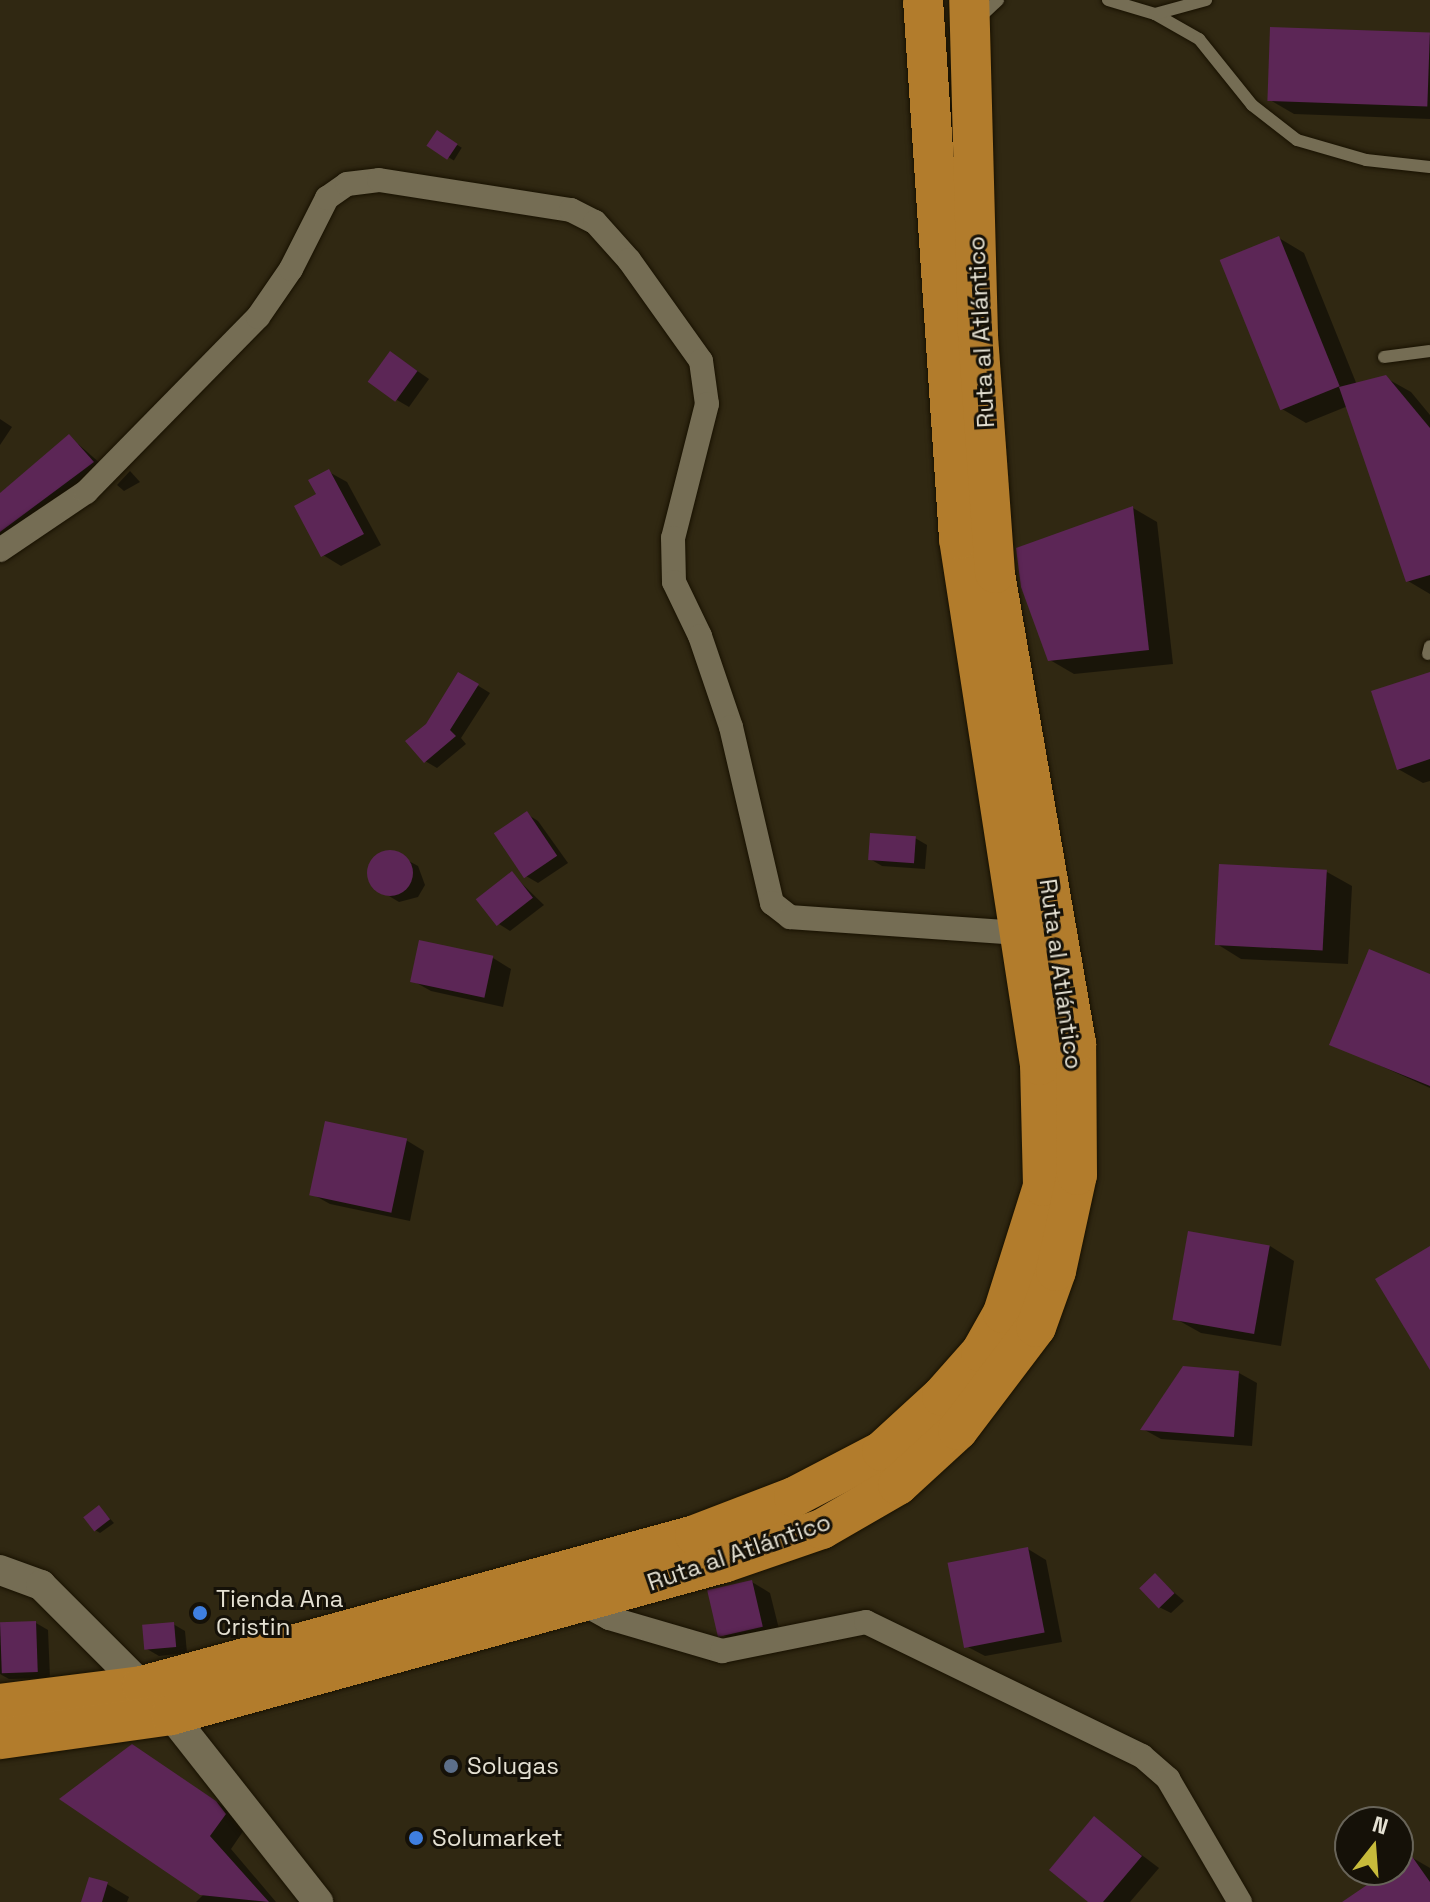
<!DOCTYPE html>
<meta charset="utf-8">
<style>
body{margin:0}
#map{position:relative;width:1430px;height:1902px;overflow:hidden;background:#302812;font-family:"Space Grotesk",sans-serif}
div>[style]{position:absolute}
.shadow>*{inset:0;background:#0007;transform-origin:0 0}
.building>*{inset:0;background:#5c2656;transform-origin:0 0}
.round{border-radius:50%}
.roads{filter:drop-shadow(0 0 2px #181100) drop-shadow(0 0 2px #181100)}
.service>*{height:12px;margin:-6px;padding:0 6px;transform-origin:6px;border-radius:6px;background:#756d54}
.minor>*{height:24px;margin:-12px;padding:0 12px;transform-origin:12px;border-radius:12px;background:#756d54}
.tertiary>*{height:30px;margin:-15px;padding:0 15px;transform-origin:15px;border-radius:15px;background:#756d54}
.trunk>*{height:40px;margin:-20px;padding:0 20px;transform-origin:20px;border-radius:20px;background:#b27c2c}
.dots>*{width:22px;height:22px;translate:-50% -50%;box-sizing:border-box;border:4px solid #151108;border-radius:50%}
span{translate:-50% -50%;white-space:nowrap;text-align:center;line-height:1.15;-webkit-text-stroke:6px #151108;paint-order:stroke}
.street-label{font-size:24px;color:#e5e1d3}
.poi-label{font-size:24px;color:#e5e1d3}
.left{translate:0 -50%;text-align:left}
.north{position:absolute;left:1334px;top:1806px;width:80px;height:80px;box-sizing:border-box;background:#151108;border:2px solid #686459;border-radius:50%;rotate:17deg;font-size:22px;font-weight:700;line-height:32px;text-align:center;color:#e5e1d3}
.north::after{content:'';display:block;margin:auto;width:28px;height:36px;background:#c7bb3b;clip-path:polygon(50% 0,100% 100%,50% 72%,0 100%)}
</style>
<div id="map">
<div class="shadow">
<div style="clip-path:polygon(1430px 35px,1430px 119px,1294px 114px,1270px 100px)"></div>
<div style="left:438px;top:133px;width:28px;height:15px;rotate:32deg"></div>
<div style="clip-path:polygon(1279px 238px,1304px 253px,1357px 385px,1386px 378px,1411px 392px,1430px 415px,1430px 594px,1408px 581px,1348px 406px,1306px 423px,1282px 409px)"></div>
<div style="clip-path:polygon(403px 361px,429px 379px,409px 407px,397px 400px)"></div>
<div style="clip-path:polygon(0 419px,12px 427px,0 445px)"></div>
<div style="clip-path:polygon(70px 437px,109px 471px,0 554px,0 500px)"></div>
<div style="clip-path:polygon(130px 471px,140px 482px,124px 491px,117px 485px)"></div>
<div style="clip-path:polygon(329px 472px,347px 482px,381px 545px,341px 566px,323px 555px,319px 495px)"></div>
<div style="clip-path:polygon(1133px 508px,1157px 522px,1173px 664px,1074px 674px,1050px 660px)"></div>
<div style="clip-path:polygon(459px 674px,490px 693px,461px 738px,466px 744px,437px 768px,425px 761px,428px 725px)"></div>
<div style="clip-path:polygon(1430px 675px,1430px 781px,1423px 783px,1398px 769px)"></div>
<div style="clip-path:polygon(527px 814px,538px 821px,568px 863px,538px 883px,526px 876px)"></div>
<div style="clip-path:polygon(915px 838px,927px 845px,925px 869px,882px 866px,870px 859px)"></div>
<div style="clip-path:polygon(392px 852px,418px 866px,425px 885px,418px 897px,399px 902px,374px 887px,370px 868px,378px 856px)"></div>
<div style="clip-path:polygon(1327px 872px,1352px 886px,1348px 964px,1241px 959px,1217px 944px)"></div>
<div style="clip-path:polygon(512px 874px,544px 905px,510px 931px,499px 924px)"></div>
<div style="clip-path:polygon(421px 943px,493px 958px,511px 969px,503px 1007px,431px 991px,413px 981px)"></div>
<div style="clip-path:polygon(1430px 976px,1430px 1088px,1332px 1044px)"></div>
<div style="clip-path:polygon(406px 1140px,424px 1151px,410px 1221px,330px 1204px,312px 1194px)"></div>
<div style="clip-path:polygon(1270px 1246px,1294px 1261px,1281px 1346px,1201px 1333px,1176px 1319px)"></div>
<div style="clip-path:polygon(1239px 1373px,1257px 1383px,1252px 1446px,1161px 1439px,1143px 1429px)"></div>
<div style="clip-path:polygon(99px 1507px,114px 1523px,100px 1533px,95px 1530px)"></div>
<div style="clip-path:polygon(1028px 1549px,1046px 1560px,1062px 1642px,985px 1656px,966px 1646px)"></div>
<div style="clip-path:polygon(1155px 1576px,1184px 1601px,1171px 1613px,1159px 1607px)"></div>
<div style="clip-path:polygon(752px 1582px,770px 1593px,781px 1637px,738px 1643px,719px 1633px)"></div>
<div style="clip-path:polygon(36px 1623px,48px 1630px,50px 1678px,9px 1679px,0 1674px,0 1624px)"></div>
<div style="clip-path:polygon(173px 1624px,185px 1631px,187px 1653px,159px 1656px,147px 1649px)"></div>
<div style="clip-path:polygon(152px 1759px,238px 1816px,246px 1827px,231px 1849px,276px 1902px,196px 1902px,203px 1895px)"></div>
<div style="clip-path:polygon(1094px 1819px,1159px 1868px,1130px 1902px,1091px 1902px)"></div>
<div style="clip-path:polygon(1411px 1857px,1430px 1868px,1430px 1902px,1346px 1902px)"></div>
<div style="clip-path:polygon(107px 1884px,129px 1897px,127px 1902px,83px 1902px)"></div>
</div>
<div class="building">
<div style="left:1270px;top:27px;width:160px;height:74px;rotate:2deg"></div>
<div style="left:437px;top:130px;width:25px;height:19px;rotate:34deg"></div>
<div style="left:1279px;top:236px;width:162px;height:64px;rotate:68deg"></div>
<div style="left:390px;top:351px;width:34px;height:38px;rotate:36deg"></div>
<div style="clip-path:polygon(1386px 375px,1430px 428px,1430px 575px,1406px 582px,1339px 387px)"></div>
<div style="clip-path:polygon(69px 434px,94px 462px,0 532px,0 493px)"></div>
<div style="clip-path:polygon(329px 469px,364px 534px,321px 557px,294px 506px,316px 494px,308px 480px)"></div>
<div style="clip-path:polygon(1133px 506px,1149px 650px,1048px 661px,1021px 587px,1016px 548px)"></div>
<div style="clip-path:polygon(458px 672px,479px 684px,450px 730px,456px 736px,424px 763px,405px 741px,426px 724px)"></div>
<div style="clip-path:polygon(1430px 672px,1430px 759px,1397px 770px,1371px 691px)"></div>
<div style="left:527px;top:811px;width:54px;height:40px;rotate:56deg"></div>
<div style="left:870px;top:833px;width:46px;height:27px;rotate:4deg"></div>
<div class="round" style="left:367px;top:850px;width:46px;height:46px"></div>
<div style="left:1219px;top:864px;width:108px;height:81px;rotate:3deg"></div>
<div style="left:512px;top:871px;width:34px;height:46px;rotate:52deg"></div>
<div style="left:419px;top:940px;width:76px;height:43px;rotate:12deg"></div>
<div style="clip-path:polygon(1369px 949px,1430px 974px,1430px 1086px,1329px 1045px)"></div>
<div style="left:325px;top:1121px;width:84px;height:76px;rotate:12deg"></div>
<div style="left:1188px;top:1231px;width:83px;height:90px;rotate:10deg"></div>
<div style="clip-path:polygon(1430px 1246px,1430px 1370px,1375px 1279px)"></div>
<div style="clip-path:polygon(1183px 1366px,1239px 1371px,1234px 1437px,1140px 1430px)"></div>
<div style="left:99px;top:1505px;width:18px;height:20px;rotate:52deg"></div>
<div style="left:1028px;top:1547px;width:87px;height:82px;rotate:79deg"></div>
<div style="left:1155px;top:1573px;width:28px;height:22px;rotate:46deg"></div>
<div style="left:752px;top:1580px;width:48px;height:46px;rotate:77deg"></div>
<div style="left:36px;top:1621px;width:51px;height:36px;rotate:88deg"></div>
<div style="left:174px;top:1622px;width:25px;height:32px;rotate:85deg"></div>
<div style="clip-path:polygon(132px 1744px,216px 1801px,226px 1814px,210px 1836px,269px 1902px,200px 1895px,59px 1799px)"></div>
<div style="clip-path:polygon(1094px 1816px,1142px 1856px,1103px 1902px,1088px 1902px,1049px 1870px)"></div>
<div style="clip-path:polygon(1411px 1855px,1430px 1882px,1430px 1902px,1342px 1902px,1389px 1870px,1398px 1870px,1398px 1864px)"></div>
<div style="clip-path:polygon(89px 1877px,108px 1882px,102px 1902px,81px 1902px)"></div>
</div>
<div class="roads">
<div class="service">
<div style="left:1108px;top:0;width:49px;rotate:16.6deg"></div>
<div style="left:1155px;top:14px;width:51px;rotate:29.6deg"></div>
<div style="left:1199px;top:39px;width:85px;rotate:51.2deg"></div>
<div style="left:1252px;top:105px;width:57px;rotate:37.9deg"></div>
<div style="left:1297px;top:140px;width:72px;rotate:16.2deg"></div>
<div style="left:1366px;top:160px;width:64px;rotate:6.2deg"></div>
<div style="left:1155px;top:14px;width:53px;rotate:-15.4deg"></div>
<div style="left:979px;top:18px;width:26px;rotate:-43deg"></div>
<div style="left:1384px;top:357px;width:46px;rotate:-7.4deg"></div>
<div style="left:1428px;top:654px;width:8px;rotate:-76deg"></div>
</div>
<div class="minor">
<div style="left:0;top:550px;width:104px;rotate:-34deg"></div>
<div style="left:86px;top:492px;width:245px;rotate:-45.5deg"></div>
<div style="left:258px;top:317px;width:58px;rotate:-55.5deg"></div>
<div style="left:291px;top:269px;width:80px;rotate:-63.1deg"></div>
<div style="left:327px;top:198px;width:24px;rotate:-35deg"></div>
<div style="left:347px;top:184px;width:32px;rotate:-7deg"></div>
<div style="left:379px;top:180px;width:194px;rotate:8.9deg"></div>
<div style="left:571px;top:210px;width:27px;rotate:27deg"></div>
<div style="left:595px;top:222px;width:51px;rotate:48.2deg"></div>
<div style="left:629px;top:260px;width:124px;rotate:54.5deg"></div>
<div style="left:701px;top:361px;width:43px;rotate:82.1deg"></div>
<div style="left:707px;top:404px;width:138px;rotate:104.2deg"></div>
<div style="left:673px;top:538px;width:44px;rotate:88.7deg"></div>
<div style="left:674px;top:582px;width:60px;rotate:64.3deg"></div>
<div style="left:700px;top:636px;width:96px;rotate:71.2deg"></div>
<div style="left:731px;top:727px;width:181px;rotate:76.9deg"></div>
<div style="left:772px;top:903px;width:23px;rotate:38deg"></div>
<div style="left:790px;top:917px;width:232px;rotate:4deg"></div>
<div style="left:582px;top:1603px;width:31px;rotate:29deg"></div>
<div style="left:609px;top:1618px;width:118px;rotate:16.3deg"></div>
<div style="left:722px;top:1651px;width:147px;rotate:-11.4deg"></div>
<div style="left:866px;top:1622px;width:307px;rotate:25.9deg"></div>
<div style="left:1142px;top:1756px;width:35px;rotate:41deg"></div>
<div style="left:1168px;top:1779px;width:143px;rotate:59.7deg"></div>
</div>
<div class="tertiary">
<div style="left:0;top:1570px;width:44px;rotate:20.1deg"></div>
<div style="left:41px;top:1585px;width:184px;rotate:45deg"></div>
<div style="left:171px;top:1715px;width:238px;rotate:51.8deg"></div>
</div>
<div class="trunk">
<div style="left:0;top:1704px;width:143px;rotate:-7.2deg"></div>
<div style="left:142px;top:1686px;width:573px;rotate:-15.27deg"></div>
<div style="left:695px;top:1535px;width:106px;rotate:-21deg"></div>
<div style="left:794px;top:1497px;width:99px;rotate:-27.6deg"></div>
<div style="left:882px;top:1451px;width:81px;rotate:-42.5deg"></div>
<div style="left:942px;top:1396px;width:59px;rotate:-48.4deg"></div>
<div style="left:981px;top:1352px;width:45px;rotate:-60.6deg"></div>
<div style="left:1003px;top:1313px;width:133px;rotate:-72.5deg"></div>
<div style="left:1043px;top:1186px;width:121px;rotate:-91.4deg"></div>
<div style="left:1040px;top:1065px;width:532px;rotate:-98.75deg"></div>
<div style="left:959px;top:539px;width:540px;rotate:-93.82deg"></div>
<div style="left:0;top:1739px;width:173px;rotate:-8deg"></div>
<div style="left:171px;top:1715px;width:573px;rotate:-15.4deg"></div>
<div style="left:723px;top:1563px;width:105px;rotate:-19deg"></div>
<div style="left:822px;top:1529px;width:88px;rotate:-30.1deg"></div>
<div style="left:898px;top:1485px;width:81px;rotate:-42.5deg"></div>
<div style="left:958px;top:1430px;width:129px;rotate:-52.9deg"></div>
<div style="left:1036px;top:1327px;width:59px;rotate:-70.3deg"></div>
<div style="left:1056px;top:1271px;width:98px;rotate:-77.7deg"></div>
<div style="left:1077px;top:1175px;width:132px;rotate:-90.4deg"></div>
<div style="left:1076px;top:1043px;width:477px;rotate:-99.8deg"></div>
<div style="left:995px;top:573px;width:239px;rotate:-94.1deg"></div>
<div style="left:978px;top:335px;width:335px;rotate:-91.5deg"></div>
</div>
</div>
<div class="dots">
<div style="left:200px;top:1613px;background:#3f7fe0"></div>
<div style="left:451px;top:1766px;background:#5c6f8a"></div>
<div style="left:416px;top:1838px;background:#3f7fe0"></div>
</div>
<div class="street-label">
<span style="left:981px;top:332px;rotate:-93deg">Ruta al Atlántico</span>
<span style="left:1061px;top:974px;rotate:82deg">Ruta al Atlántico</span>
<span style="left:739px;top:1552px;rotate:-19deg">Ruta al Atlántico</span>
</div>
<div class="poi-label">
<span class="left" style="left:216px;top:1613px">Tienda Ana<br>Cristin</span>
<span class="left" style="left:467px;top:1766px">Solugas</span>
<span class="left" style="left:432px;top:1838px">Solumarket</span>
</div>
<div class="north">N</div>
</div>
